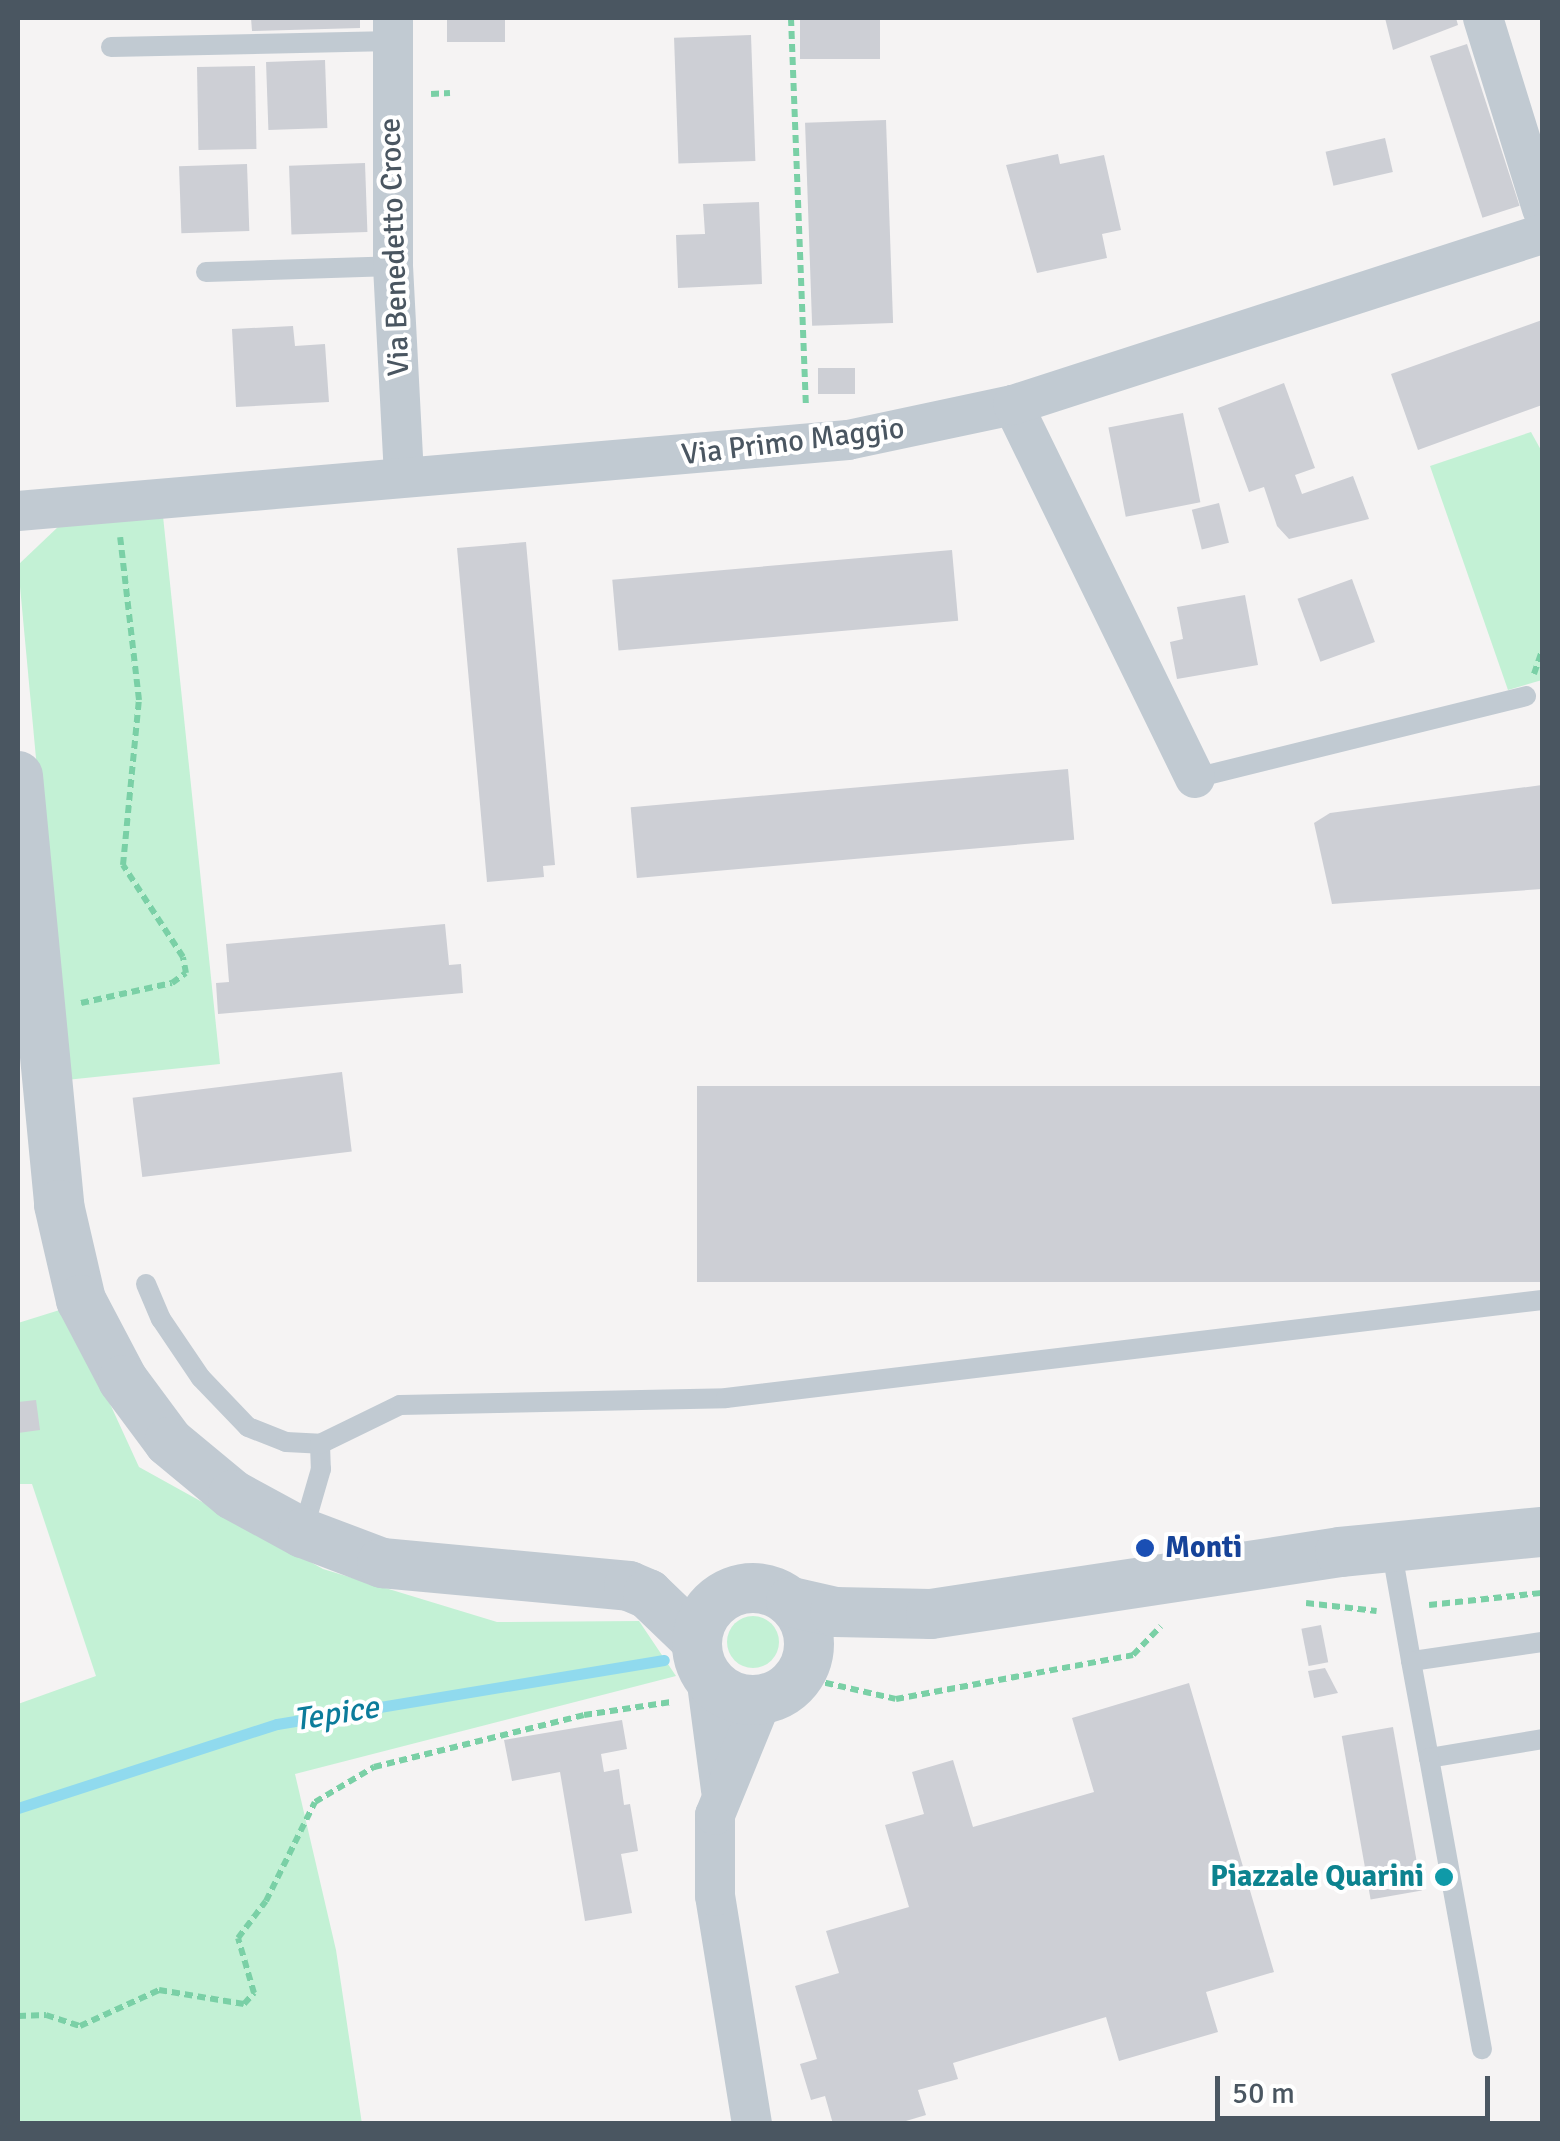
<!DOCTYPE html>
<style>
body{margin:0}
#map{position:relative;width:1560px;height:2141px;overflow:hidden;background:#f5f3f3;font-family:Signika,sans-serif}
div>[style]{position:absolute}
.green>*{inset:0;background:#c3f1d5}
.round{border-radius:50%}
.stream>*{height:11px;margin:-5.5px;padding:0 5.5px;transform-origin:5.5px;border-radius:5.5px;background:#90daee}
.building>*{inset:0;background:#cdcfd5;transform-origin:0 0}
.path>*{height:6px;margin-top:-3px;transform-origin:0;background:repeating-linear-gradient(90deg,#7ad0a6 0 8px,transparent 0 13px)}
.service>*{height:20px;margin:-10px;padding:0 10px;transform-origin:10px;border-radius:10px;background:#c1cad2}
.minor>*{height:40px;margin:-20px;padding:0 20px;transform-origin:20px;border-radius:20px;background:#c1cad2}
.tertiary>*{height:50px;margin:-25px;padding:0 25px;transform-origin:25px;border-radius:25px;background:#c1cad2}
.tertiary>.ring{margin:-25px;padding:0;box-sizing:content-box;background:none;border:50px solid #c1cad2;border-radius:50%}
.dots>*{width:28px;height:28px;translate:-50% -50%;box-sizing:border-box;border:5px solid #fff;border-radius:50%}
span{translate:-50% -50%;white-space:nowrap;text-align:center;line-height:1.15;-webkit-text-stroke:8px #fff;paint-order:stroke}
.street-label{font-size:30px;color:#4a5661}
.transit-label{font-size:30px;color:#164399;font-weight:700}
.left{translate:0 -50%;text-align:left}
.culture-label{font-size:30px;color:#0d838f;font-weight:700}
.right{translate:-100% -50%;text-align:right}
.water-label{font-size:32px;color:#0c7c9b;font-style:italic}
.frame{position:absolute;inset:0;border:20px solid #4a5661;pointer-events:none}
.scale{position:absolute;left:1215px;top:2076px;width:275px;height:45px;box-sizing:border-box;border:5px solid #4a5661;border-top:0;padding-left:12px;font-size:30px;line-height:35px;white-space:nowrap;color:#4a5661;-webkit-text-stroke:8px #fff;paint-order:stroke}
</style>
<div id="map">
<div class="green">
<div style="clip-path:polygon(1531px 432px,1542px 452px,1542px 680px,1508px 690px,1430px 466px)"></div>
<div style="clip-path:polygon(163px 516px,220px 1064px,66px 1080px,18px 565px,59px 526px)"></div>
<div style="clip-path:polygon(66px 1308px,139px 1467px,323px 1569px,497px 1622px,639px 1621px,676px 1676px,295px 1774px,336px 1950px,362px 2124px,18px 2123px,18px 1704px,96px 1676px,32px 1484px,18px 1484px,18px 1323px)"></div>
<div class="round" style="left:727px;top:1616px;width:52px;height:52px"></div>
</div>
<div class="stream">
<div style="left:18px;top:1808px;width:272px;rotate:-18deg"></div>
<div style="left:277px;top:1724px;width:392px;rotate:-9.4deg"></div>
</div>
<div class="building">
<div style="clip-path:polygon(251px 18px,360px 18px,360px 28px,252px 31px)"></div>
<div style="left:447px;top:18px;width:58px;height:24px"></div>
<div style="left:800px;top:18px;width:80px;height:41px"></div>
<div style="clip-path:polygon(1385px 18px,1456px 18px,1458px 25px,1393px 50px)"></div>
<div style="left:751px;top:35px;width:126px;height:77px;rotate:88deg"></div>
<div style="left:1467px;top:44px;width:170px;height:39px;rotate:72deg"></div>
<div style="left:325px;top:60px;width:68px;height:59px;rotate:88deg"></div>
<div style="left:255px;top:66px;width:83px;height:58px;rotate:89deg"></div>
<div style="left:886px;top:120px;width:203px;height:81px;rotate:88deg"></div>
<div style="left:1385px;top:138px;width:35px;height:61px;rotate:77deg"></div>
<div style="clip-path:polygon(1058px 154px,1060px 164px,1104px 155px,1121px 230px,1102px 234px,1107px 258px,1037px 273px,1006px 165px)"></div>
<div style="left:365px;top:163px;width:69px;height:76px;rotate:88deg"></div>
<div style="left:247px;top:164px;width:67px;height:68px;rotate:88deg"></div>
<div style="clip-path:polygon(759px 202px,762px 284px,678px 288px,676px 235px,705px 234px,703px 204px)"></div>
<div style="clip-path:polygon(1542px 320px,1542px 405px,1418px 450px,1391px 374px)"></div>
<div style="clip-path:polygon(293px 326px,295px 346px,325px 344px,329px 402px,236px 407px,232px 329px)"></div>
<div style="left:855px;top:368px;width:26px;height:37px;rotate:90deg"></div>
<div style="clip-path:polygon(1284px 383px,1315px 468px,1295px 475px,1302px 494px,1353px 476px,1369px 519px,1289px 539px,1277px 526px,1264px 487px,1249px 492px,1218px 408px)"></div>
<div style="left:1183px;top:413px;width:91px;height:76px;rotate:79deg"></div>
<div style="left:1219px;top:503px;width:41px;height:28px;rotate:76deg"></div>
<div style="clip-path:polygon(526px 542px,555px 865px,543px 866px,544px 877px,487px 882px,457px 548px)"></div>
<div style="left:952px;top:550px;width:71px;height:341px;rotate:85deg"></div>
<div style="left:1352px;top:579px;width:67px;height:58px;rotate:70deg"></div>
<div style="clip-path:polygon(1245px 595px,1258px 665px,1177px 679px,1170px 642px,1183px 639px,1177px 607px)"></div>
<div style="left:1068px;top:769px;width:71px;height:439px;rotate:85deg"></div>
<div style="clip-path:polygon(1542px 785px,1542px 889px,1332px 904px,1314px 823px,1330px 813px)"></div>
<div style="clip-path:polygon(445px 924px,449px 965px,461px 964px,463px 993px,218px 1014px,216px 983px,229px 982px,226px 944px)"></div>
<div style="left:342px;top:1072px;width:80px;height:211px;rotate:83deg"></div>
<div style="left:1542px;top:1086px;width:196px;height:845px;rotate:90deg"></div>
<div style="clip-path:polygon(36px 1400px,40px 1430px,18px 1433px,18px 1402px)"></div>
<div style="left:1321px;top:1625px;width:38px;height:20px;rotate:79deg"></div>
<div style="clip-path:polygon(1325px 1668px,1338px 1693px,1314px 1698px,1308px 1671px)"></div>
<div style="clip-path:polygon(1189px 1683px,1274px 1972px,1206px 1992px,1218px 2032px,1119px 2061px,1106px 2017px,953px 2063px,958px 2079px,918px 2090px,926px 2115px,896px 2124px,833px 2124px,825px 2096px,811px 2100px,800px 2064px,817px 2059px,795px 1986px,839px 1973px,826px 1931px,909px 1907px,885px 1825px,924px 1814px,912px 1772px,953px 1760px,973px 1827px,1094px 1792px,1072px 1718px)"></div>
<div style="clip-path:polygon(622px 1720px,627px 1749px,601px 1754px,604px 1772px,619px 1769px,624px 1805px,630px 1804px,638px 1851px,621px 1854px,632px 1913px,585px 1921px,560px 1772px,512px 1781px,504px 1740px)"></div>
<div style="left:1393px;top:1727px;width:166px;height:52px;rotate:80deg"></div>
</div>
<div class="path">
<div style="left:791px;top:18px;width:388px;rotate:87.8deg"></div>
<div style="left:431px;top:94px;width:19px;rotate:-3deg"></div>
<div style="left:1534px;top:674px;width:24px;rotate:-71deg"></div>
<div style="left:81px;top:1003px;width:93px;rotate:-12.4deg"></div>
<div style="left:172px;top:983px;width:17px;rotate:-36deg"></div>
<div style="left:186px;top:973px;width:16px;rotate:-101deg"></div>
<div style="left:183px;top:957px;width:110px;rotate:-123.1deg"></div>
<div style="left:123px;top:865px;width:166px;rotate:-84.5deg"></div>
<div style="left:139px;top:700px;width:164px;rotate:-96.6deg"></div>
<div style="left:1306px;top:1603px;width:71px;rotate:6.4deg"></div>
<div style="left:1429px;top:1605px;width:114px;rotate:-6.1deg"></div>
<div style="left:800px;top:1677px;width:98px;rotate:12.9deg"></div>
<div style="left:896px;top:1699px;width:241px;rotate:-10.5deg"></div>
<div style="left:1133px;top:1655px;width:40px;rotate:-46deg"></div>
<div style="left:18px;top:2016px;width:28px;rotate:-2deg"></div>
<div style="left:46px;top:2015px;width:36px;rotate:18deg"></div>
<div style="left:80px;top:2026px;width:87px;rotate:-24.5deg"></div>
<div style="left:159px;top:1990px;width:86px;rotate:9.4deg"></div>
<div style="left:244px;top:2004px;width:15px;rotate:-48deg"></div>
<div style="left:254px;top:1993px;width:57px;rotate:-106.2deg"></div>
<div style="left:238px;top:1938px;width:46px;rotate:-52.9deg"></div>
<div style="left:266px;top:1901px;width:110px;rotate:-63.7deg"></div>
<div style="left:315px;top:1802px;width:69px;rotate:-30.7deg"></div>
<div style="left:374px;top:1767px;width:216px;rotate:-13.9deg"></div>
<div style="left:584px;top:1715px;width:88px;rotate:-8.5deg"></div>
</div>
<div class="service">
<div style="left:111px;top:47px;width:282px;rotate:-1.2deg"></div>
<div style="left:206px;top:272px;width:187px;rotate:-1.8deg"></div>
<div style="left:1195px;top:778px;width:341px;rotate:-13.9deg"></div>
<div style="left:146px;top:1284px;width:38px;rotate:67deg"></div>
<div style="left:161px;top:1319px;width:71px;rotate:55.9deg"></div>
<div style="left:201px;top:1378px;width:68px;rotate:46.2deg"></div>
<div style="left:248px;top:1427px;width:41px;rotate:21.5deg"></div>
<div style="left:286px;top:1442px;width:34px;rotate:3deg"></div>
<div style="left:320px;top:1444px;width:25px;rotate:88deg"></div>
<div style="left:321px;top:1469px;width:65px;rotate:106.2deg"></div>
<div style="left:320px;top:1444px;width:89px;rotate:-26deg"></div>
<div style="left:400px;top:1405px;width:326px;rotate:-1.2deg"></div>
<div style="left:726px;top:1398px;width:822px;rotate:-6.85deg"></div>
<div style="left:1391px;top:1547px;width:116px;rotate:80deg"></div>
<div style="left:1542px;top:1642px;width:132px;rotate:171.7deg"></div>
<div style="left:1411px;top:1661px;width:99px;rotate:79.5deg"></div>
<div style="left:1429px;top:1758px;width:115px;rotate:-9.5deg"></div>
<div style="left:1429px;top:1758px;width:296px;rotate:79.7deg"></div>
</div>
<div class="minor">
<div style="left:393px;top:18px;width:248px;rotate:90deg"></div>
<div style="left:393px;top:266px;width:211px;rotate:87deg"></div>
<div style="left:1483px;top:18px;width:200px;rotate:72.8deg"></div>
<div style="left:1013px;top:405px;width:415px;rotate:64deg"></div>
<div style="left:18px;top:511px;width:833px;rotate:-4.89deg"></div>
<div style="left:848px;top:440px;width:169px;rotate:-12deg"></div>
<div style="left:1013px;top:405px;width:556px;rotate:-17.91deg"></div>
<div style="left:706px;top:1676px;width:115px;rotate:82.5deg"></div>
<div style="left:752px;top:2124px;width:231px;rotate:-99.2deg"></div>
<div style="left:715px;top:1896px;width:81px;rotate:-90deg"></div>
<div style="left:715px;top:1815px;width:124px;rotate:-67.8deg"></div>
</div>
<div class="tertiary">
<div style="left:18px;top:776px;width:431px;rotate:84.5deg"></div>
<div style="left:59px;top:1205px;width:98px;rotate:77deg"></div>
<div style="left:81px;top:1300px;width:90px;rotate:62.3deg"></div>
<div style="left:123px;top:1380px;width:77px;rotate:53.4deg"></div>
<div style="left:169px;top:1442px;width:83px;rotate:39.6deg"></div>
<div style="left:233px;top:1495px;width:80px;rotate:28.5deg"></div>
<div style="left:303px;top:1533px;width:85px;rotate:20.8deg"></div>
<div style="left:382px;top:1563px;width:248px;rotate:5.3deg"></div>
<div style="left:629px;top:1586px;width:21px;rotate:23deg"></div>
<div style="left:648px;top:1594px;width:66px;rotate:43.8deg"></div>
<div class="ring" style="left:697px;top:1588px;width:62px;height:62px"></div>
<div style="left:791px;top:1602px;width:45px;rotate:12.8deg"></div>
<div style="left:835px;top:1612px;width:96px;rotate:1.2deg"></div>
<div style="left:931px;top:1614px;width:414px;rotate:-8.6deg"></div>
<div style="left:1340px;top:1552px;width:203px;rotate:-5.7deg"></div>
</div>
<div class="dots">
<div style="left:1145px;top:1548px;background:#1a4fb4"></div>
<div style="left:1444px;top:1877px;background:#0f9aa8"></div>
</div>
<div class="street-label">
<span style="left:395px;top:247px;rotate:-92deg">Via Benedetto Croce</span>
<span style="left:793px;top:442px;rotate:-7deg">Via Primo Maggio</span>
</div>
<div class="transit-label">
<span class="left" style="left:1165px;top:1548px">Monti</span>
</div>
<div class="culture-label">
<span class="right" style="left:1424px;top:1877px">Piazzale Quarini</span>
</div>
<div class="water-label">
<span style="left:336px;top:1714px;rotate:-9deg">Tepice</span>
</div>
<div class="frame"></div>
<div class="scale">50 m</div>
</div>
